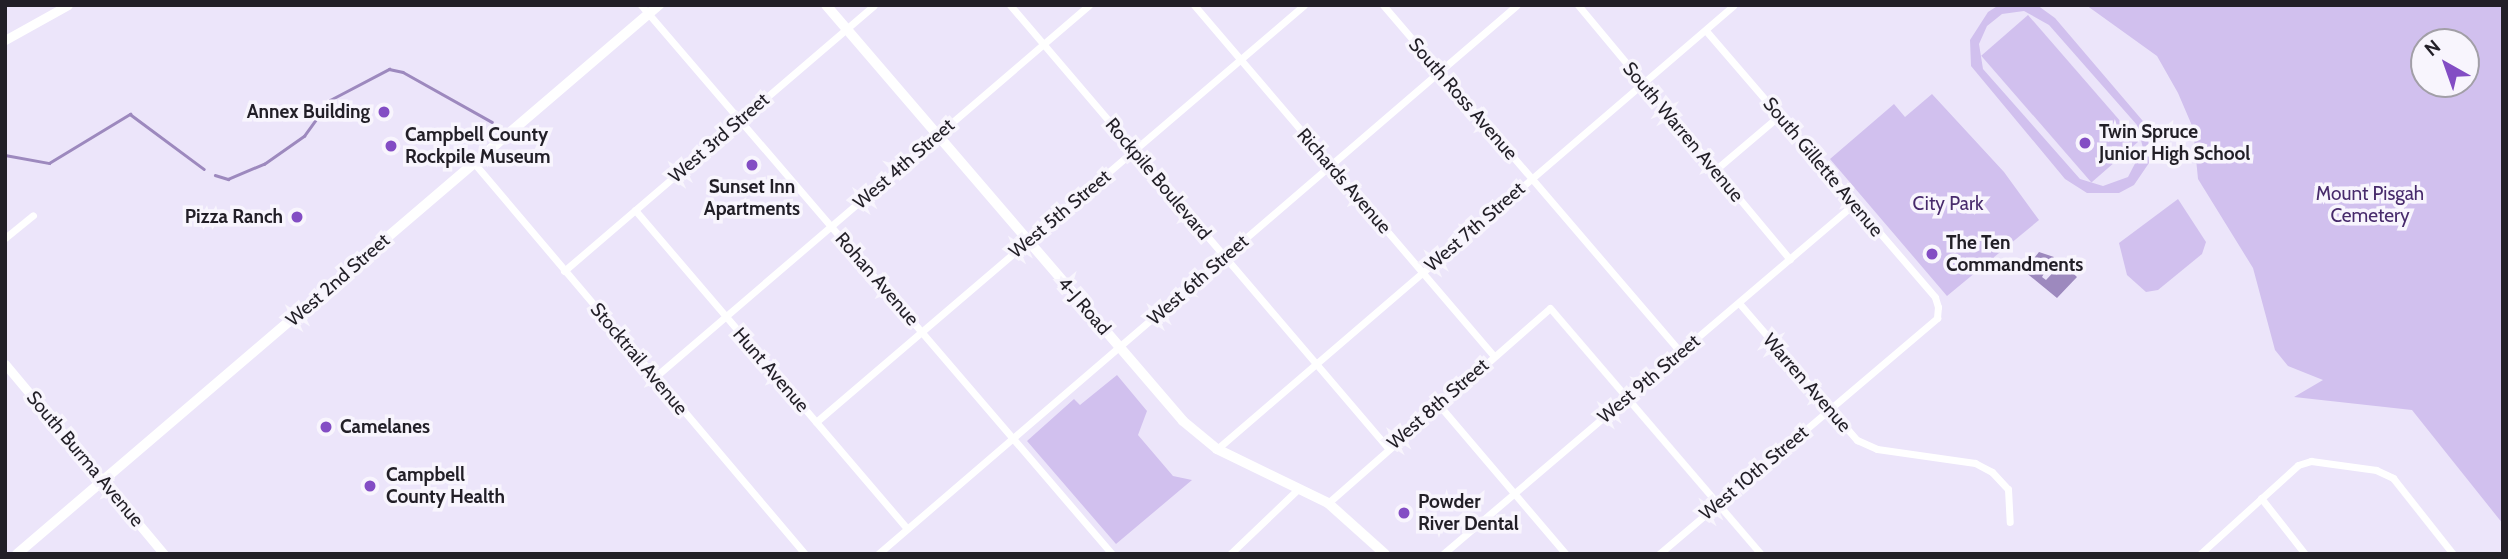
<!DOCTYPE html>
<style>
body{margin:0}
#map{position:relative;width:2508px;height:559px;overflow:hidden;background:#ece5fa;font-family:Cabin,sans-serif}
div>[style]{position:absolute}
.green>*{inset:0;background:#d1c0ee;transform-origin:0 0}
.water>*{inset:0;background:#9d89be}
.stream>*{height:2.5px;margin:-1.25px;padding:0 1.25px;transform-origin:1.25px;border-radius:1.25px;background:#9d89be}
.minor>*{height:7px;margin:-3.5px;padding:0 3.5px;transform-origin:3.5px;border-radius:3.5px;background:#fff}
.tertiary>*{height:9px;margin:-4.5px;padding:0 4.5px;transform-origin:4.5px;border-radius:4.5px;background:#fff}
.secondary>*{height:10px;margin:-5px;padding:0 5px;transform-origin:5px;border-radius:5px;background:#fff}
.primary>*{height:10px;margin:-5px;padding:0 5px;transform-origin:5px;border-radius:5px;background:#fff}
.dots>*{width:19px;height:19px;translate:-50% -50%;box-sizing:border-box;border:4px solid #f8f5fd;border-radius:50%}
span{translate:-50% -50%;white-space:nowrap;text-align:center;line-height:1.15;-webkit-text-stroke:7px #f8f5fd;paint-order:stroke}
.street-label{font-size:19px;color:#221f27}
.poi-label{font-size:19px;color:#221f27;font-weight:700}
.right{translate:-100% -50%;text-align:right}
.left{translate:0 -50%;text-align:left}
.park-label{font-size:19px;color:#482b6c}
.frame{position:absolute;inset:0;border:7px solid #221f27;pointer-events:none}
.north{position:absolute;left:2410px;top:28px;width:70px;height:70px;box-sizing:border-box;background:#f8f5fd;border:2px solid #a29fa7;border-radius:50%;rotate:320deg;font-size:19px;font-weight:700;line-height:28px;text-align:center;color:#221f27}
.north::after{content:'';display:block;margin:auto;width:24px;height:32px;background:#834dc4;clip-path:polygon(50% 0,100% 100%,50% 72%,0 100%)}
</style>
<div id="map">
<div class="green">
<div style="clip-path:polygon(evenodd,2037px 5px,2055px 18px,2148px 127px,2149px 163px,2134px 185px,2119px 193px,2087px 193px,2065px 179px,1971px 66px,1970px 40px,1988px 12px,1999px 5px,2037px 5px,2024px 11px,2049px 25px,2137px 125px,2143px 148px,2128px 177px,2103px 186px,2080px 179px,1983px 69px,1979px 44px,1987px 26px,2002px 14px,2024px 11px)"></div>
<div style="clip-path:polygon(evenodd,2086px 5px,2503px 5px,2503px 524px,2412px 410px,2294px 397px,2323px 380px,2288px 366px,2275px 350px,2253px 268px,2198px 179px,2193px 128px,2178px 93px,2157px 56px,2086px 5px,2466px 42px,2466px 84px,2424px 84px,2424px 42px,2466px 42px)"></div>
<div style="left:2028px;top:15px;width:168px;height:62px;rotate:49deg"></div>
<div style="clip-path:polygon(1932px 94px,2004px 172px,2039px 220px,1947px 296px,1830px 159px,1894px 104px,1905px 117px)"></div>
<div style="clip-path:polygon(2178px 199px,2206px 242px,2202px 254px,2158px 290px,2146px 292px,2127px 275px,2119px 243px)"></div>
<div style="clip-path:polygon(1117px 375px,1147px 411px,1138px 435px,1173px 476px,1192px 480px,1116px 544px,1027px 441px,1074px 399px,1080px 405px)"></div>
</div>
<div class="water">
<div style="clip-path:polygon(2039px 252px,2054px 257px,2042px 277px,2046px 280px,2062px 263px,2077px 277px,2057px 298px,2024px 271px)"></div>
</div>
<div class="stream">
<div style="left:5px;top:155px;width:45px;rotate:10.3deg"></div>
<div style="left:49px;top:163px;width:95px;rotate:-31.2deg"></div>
<div style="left:130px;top:114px;width:92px;rotate:36.6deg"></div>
<div style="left:506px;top:158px;width:6px;rotate:59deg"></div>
<div style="left:509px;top:163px;width:18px;rotate:-29deg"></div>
<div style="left:215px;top:175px;width:14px;rotate:17deg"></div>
<div style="left:228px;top:179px;width:39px;rotate:-23deg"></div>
<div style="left:264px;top:164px;width:49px;rotate:-35deg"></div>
<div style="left:304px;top:136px;width:44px;rotate:-54.2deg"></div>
<div style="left:330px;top:100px;width:67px;rotate:-27.7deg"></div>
<div style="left:389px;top:69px;width:14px;rotate:12deg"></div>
<div style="left:403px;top:72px;width:102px;rotate:29.3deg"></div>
</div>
<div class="minor">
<div style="left:641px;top:5px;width:723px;rotate:49.37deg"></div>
<div style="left:1010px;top:5px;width:582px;rotate:49.53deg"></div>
<div style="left:1194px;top:5px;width:462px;rotate:49.5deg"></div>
<div style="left:1383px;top:5px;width:457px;rotate:49.4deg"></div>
<div style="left:1578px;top:5px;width:331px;rotate:50.2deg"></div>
<div style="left:474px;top:163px;width:512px;rotate:49.75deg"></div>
<div style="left:1714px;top:171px;width:87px;rotate:-40.3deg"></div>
<div style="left:635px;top:210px;width:419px;rotate:49.5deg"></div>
<div style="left:5px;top:238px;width:36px;rotate:-39deg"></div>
<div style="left:564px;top:271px;width:408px;rotate:-40.6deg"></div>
<div style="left:1739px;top:303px;width:181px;rotate:49.3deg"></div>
<div style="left:1857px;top:440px;width:22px;rotate:24deg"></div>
<div style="left:1877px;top:449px;width:99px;rotate:8.1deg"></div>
<div style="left:1975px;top:463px;width:19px;rotate:28deg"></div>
<div style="left:1992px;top:472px;width:23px;rotate:47deg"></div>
<div style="left:2008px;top:489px;width:33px;rotate:87deg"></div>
<div style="left:655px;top:377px;width:572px;rotate:-40.6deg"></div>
<div style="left:1439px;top:405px;width:196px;rotate:49.6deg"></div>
<div style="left:816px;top:422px;width:642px;rotate:-40.51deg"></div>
<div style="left:1217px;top:449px;width:681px;rotate:-40.66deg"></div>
<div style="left:2261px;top:498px;width:71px;rotate:51.8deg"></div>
<div style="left:1328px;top:503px;width:295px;rotate:-41.3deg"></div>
<div style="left:1550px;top:308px;width:324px;rotate:49.4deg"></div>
<div style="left:878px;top:554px;width:842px;rotate:-40.67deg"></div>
<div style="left:1230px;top:554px;width:95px;rotate:-43.7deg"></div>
<div style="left:1443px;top:554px;width:540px;rotate:-40.42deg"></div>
<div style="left:1659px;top:554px;width:365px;rotate:-40.3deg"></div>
<div style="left:1937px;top:318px;width:11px;rotate:-85deg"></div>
<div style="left:1938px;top:307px;width:10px;rotate:-107deg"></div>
<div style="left:1935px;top:297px;width:352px;rotate:-130.7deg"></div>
<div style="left:2200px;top:554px;width:132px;rotate:-42.2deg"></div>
<div style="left:2298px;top:465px;width:14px;rotate:-17deg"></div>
<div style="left:2311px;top:461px;width:66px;rotate:7.9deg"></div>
<div style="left:2376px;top:470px;width:19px;rotate:25deg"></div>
<div style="left:2393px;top:478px;width:97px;rotate:51.7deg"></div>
</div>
<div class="tertiary">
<div style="left:5px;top:40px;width:72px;rotate:-29.1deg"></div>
<div style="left:5px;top:364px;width:248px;rotate:50.1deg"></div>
</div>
<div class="secondary">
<div style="left:826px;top:5px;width:548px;rotate:49.36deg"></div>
<div style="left:1183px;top:421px;width:44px;rotate:39.5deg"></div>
<div style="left:1217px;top:449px;width:123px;rotate:25.9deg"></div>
<div style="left:1328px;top:503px;width:76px;rotate:41.8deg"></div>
</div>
<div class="primary">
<div style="left:17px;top:554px;width:845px;rotate:-40.54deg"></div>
</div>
<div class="dots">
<div style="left:384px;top:112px;background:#834dc4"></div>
<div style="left:2085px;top:143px;background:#834dc4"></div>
<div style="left:391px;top:146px;background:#834dc4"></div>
<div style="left:752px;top:165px;background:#834dc4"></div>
<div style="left:297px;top:217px;background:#834dc4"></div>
<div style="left:1932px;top:254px;background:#834dc4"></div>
<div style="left:326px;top:427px;background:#834dc4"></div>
<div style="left:370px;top:486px;background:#834dc4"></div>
<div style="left:1404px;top:513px;background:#834dc4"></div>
</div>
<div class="street-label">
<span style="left:1463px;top:99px;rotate:49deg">South Ross Avenue</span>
<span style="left:1683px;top:132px;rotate:50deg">South Warren Avenue</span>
<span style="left:719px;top:138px;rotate:-41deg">West 3rd Street</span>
<span style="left:904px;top:164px;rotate:-41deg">West 4th Street</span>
<span style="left:1823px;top:167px;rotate:50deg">South Gillette Avenue</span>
<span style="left:1158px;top:179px;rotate:50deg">Rockpile Boulevard</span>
<span style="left:1344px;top:181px;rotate:49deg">Richards Avenue</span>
<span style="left:1060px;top:214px;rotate:-40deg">West 5th Street</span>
<span style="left:1475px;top:227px;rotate:-41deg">West 7th Street</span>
<span style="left:877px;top:279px;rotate:49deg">Rohan Avenue</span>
<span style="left:338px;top:280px;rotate:-41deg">West 2nd Street</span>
<span style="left:1198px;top:280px;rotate:-41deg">West 6th Street</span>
<span style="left:1084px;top:306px;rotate:49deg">4-J Road</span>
<span style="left:639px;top:359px;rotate:50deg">Stocktrail Avenue</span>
<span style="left:771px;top:370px;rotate:49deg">Hunt Avenue</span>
<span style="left:1649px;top:379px;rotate:-40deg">West 9th Street</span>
<span style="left:1807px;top:383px;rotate:49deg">Warren Avenue</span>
<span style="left:1438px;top:404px;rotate:-41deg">West 8th Street</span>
<span style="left:85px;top:459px;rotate:50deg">South Burma Avenue</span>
<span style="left:1754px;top:473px;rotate:-40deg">West 10th Street</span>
</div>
<div class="poi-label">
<span class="right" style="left:370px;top:112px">Annex Building</span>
<span class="left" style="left:2099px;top:143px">Twin Spruce<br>Junior High School</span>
<span class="left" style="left:405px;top:146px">Campbell County<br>Rockpile Museum</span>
<span style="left:752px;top:198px">Sunset Inn<br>Apartments</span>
<span class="right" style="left:283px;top:217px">Pizza Ranch</span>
<span class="left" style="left:1946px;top:254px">The Ten<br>Commandments</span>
<span class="left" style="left:340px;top:427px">Camelanes</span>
<span class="left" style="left:386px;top:486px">Campbell<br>County Health</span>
<span class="left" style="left:1418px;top:513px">Powder<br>River Dental</span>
</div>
<div class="park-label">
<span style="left:2370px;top:205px">Mount Pisgah<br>Cemetery</span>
<span style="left:1948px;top:204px">City Park</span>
</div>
<div class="frame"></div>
<div class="north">N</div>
</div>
